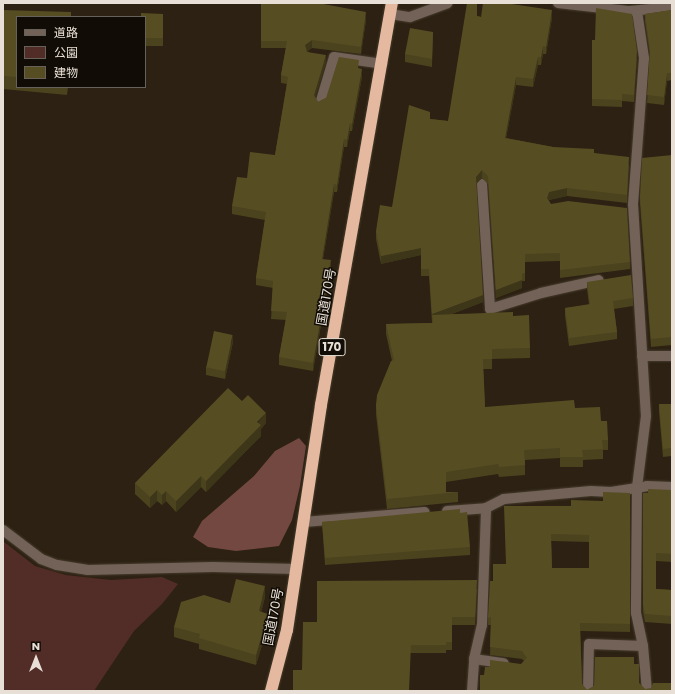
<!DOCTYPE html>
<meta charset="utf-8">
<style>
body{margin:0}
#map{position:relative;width:675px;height:694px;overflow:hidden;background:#2c2112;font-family:Poppins,"Noto Sans JP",sans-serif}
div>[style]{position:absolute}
.green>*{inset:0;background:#522c26}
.forest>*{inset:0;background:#734840}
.roads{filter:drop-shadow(0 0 1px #463c2d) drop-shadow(0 0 1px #463c2d)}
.minor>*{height:10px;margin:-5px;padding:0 5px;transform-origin:5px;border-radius:5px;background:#736258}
.highway>*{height:12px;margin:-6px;padding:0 6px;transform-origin:6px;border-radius:6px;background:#e4b99f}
.wall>*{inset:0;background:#4b421e;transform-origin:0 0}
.shaded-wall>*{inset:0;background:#3d3618}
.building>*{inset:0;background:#574d23;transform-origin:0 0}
span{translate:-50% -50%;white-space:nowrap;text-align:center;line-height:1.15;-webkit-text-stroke:3px #110c06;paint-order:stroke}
.shield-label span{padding:1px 3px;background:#110c06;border:1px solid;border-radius:3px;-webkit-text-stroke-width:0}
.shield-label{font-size:12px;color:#e8e0d6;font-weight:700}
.street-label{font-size:13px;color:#e8e0d6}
.frame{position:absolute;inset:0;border:4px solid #e8e0d6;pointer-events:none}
.legend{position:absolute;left:16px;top:16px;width:130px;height:72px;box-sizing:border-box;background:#110c06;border:1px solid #676159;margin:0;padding:5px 7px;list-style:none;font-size:12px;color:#e8e0d6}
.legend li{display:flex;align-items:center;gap:8px;height:20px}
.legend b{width:20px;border:1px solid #676159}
.north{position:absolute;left:16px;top:638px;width:40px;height:40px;-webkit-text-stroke:3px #110c06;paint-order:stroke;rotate:0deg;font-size:11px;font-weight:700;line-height:16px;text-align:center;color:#e8e0d6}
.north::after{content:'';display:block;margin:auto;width:14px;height:18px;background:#e8e0d6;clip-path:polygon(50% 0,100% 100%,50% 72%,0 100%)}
</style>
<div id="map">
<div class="green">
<div style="clip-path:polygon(3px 541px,35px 566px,66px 575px,111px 580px,162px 577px,178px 584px,162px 604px,134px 631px,94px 691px,3px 691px)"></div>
</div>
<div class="forest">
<div style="clip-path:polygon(299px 438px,306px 446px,300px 486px,292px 520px,279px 546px,236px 551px,208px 547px,193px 537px,202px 521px,254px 476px,275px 451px)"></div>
</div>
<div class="roads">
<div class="minor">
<div style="left:558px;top:3px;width:71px;rotate:6.4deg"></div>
<div style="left:629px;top:11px;width:43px;rotate:-5.3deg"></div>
<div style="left:637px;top:11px;width:48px;rotate:81.5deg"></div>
<div style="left:644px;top:58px;width:146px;rotate:94.3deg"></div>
<div style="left:633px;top:204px;width:212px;rotate:86.5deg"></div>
<div style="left:646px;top:416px;width:72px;rotate:97.2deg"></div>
<div style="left:637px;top:487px;width:126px;rotate:90.5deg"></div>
<div style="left:636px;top:613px;width:34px;rotate:78deg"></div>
<div style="left:643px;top:646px;width:45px;rotate:84.9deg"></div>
<div style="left:390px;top:14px;width:20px;rotate:9deg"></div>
<div style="left:410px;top:17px;width:40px;rotate:-20.2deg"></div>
<div style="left:320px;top:104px;width:49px;rotate:-73.4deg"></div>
<div style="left:334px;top:57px;width:49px;rotate:8.1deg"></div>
<div style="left:482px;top:184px;width:125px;rotate:86.3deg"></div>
<div style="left:490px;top:309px;width:53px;rotate:-17.4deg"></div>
<div style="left:541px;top:293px;width:59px;rotate:-12.6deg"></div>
<div style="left:642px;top:356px;width:30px"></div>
<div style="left:447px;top:511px;width:39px;rotate:-4deg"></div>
<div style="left:486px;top:508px;width:20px;rotate:-27deg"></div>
<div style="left:504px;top:499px;width:87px;rotate:-5.3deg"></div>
<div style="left:591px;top:491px;width:20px;rotate:3deg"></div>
<div style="left:611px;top:492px;width:36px;rotate:-9deg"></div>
<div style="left:647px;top:486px;width:25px;rotate:2deg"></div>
<div style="left:304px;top:522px;width:121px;rotate:-4.7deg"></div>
<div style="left:3px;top:530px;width:48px;rotate:37.3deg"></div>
<div style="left:41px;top:559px;width:17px;rotate:21deg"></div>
<div style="left:57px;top:565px;width:30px;rotate:9deg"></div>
<div style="left:87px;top:570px;width:126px;rotate:-1.4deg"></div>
<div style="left:213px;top:567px;width:83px;rotate:1.4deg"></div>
<div style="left:474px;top:659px;width:30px;rotate:8deg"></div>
<div style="left:472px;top:691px;width:32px;rotate:-86deg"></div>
<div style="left:474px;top:659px;width:35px;rotate:-77deg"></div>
<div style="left:482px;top:625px;width:117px;rotate:-88deg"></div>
<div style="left:588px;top:691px;width:47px;rotate:-88.8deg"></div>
<div style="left:589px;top:644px;width:54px;rotate:2.1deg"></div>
</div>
<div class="highway">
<div style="left:271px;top:691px;width:63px;rotate:-75.3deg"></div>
<div style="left:287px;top:630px;width:228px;rotate:-81.4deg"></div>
<div style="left:321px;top:405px;width:408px;rotate:-80deg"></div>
</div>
</div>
<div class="wall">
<div style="clip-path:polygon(261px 3px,366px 20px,361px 54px,312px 48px,307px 51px,326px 62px,315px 97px,318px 102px,326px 98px,359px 69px,362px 77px,352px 131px,350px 131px,347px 147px,344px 147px,337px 192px,334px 192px,323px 259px,331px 268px,313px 371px,279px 365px,279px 357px,286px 320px,271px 319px,273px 288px,256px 285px,256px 278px,265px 220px,232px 214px,232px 206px,247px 178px,275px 155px,287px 84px,281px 83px,281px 75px,286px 48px,261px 48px)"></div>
<div style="clip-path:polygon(3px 10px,17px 17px,17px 87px,68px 87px,67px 95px,3px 89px)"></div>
<div style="clip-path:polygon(672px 10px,672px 80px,667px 81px,664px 105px,647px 103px,650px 56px,645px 22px,645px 14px)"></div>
<div style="left:163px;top:14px;width:32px;height:18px;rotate:90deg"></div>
<div style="clip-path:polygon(477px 16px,481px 17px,552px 18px,546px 54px,543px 54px,541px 65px,538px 65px,533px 87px,516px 85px,506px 138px,553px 147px,594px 153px,629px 165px,627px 203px,567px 196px,549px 200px,549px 201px,551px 204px,630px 262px,630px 269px,560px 278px,560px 261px,525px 262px,525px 281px,522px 281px,522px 288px,496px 298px,488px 184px,482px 178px,476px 184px,483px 302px,452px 314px,513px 316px,530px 348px,530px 358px,492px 359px,492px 369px,483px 369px,485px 407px,575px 408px,601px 421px,608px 440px,608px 450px,603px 450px,603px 459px,583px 460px,583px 467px,560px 467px,560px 458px,525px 460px,525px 475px,499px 477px,498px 474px,446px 482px,446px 492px,458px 492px,458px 502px,387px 509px,376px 415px,376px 405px,392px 361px,386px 334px,386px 324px,432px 323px,429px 276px,421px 276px,421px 255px,381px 264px,376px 239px,376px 231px,392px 207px,430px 119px,448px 121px)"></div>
<div style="clip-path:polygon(433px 32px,432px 67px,405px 62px,405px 54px)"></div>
<div style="clip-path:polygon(592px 40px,637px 58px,634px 102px,622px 101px,622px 107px,592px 106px)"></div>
<div style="clip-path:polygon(672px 155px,672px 345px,651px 347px,640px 204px,640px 196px)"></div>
<div style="clip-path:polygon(587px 282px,633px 298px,633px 306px,614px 309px,617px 332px,617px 339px,569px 346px,565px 316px,565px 308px,589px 305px,587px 289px)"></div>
<div style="clip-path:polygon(233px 342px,225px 379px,206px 375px,206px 367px)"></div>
<div style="clip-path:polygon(659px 404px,672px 404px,672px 456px,663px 457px,659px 412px)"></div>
<div style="clip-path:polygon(266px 423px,261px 429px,261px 436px,206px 492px,201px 487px,176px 512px,166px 501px,162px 505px,157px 501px,150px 508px,135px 494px,135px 483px)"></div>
<div style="clip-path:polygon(672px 490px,672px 562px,656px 561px,656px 589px,672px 590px,672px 624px,645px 622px,643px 612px,643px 493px,648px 493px)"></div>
<div style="clip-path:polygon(evenodd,630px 493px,630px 632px,580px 631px,582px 684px,587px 690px,634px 664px,639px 683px,645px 689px,672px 691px,480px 691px,484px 675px,490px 667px,521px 664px,524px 661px,522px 659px,490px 655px,491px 625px,488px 625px,488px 618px,493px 581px,571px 506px,603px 501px,630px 493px,551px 541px,589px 542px,589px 568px,552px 568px,551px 541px)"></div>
<div style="clip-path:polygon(460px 513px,470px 547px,470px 555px,325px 565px,322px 522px)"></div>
<div style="clip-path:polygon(477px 589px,475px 625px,452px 625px,452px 650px,446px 650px,446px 653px,411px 653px,302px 670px,317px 622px)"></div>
<div style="clip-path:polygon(265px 597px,261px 612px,268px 625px,256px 665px,199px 649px,199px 644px,174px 637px,174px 627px,230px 603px)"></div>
</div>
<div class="shaded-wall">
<div style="clip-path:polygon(552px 10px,552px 18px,546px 54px,546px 47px)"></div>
<div style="clip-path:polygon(366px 12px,366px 20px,361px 54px,361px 47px)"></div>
<div style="clip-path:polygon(312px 40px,312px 48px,305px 53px,305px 45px)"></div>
<div style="clip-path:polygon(543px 46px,543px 54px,541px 65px,541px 57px)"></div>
<div style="clip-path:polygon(637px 51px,637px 58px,634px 102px,634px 95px)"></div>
<div style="clip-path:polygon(326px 55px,326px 62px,314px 102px,314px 95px)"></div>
<div style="clip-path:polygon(538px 57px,538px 65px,533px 87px,533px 79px)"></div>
<div style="clip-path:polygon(362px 69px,362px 77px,352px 131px,352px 124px)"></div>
<div style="clip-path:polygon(667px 73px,667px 81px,664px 105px,664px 97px)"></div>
<div style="clip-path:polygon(516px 77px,516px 85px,505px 145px,505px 138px)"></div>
<div style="clip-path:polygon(350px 123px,350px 131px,347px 147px,347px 140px)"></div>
<div style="clip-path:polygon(344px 139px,344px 147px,337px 192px,337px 185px)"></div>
<div style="clip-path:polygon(629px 157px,629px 165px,627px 203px,627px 195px)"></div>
<div style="clip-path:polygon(482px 170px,482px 178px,476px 184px,476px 177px)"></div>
<div style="clip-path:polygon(334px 184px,334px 192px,322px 266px,322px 259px)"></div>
<div style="clip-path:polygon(567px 188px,567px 196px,549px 200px,547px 206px,547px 198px,549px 192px)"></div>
<div style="clip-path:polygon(421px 248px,421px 255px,381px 264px,381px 256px)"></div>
<div style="clip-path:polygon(331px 260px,331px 268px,313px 371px,313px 363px)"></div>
<div style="clip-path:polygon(522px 273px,522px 288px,496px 298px,496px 290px)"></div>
<div style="clip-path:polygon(483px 295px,483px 302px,433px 321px,432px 315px,432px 322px,432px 314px)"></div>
<div style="clip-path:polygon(233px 335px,233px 342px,225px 379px,225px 371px)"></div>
<div style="clip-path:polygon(266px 413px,266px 423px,261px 429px,261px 436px,206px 492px,206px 481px)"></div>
<div style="clip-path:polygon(201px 476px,201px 487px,176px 512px,176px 501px)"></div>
<div style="clip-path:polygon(157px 490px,157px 501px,150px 508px,150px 497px)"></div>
<div style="clip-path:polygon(166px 491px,166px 501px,162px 505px,162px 495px)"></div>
<div style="clip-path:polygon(265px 586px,265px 597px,259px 622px,259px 611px)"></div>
<div style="clip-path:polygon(268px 614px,268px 625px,256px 665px,256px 655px)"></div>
</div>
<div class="building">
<div style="clip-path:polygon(261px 3px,318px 3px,366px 12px,361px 47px,312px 40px,305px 45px,307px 52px,326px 55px,314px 95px,318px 102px,326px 98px,339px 57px,359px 60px,358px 68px,362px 69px,352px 124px,350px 123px,347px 140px,344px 139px,337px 185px,334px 184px,322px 259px,331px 260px,313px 363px,279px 357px,287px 312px,271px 311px,273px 281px,256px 278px,266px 212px,232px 206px,237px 177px,247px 178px,250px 152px,275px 155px,288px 77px,281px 75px,287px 41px,261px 41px)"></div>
<div style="clip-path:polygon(467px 3px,477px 3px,477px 16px,481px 17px,483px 3px,505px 3px,552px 10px,546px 47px,543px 46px,541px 57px,538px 57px,533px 79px,516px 77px,505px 138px,553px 147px,594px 149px,594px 153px,629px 157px,627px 195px,567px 188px,549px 192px,547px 198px,551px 204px,568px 201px,627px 208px,630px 262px,560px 270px,560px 253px,525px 254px,525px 273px,522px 273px,522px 280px,496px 290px,488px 176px,482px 170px,476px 177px,483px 295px,432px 314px,429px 269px,421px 269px,421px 248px,381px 256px,376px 231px,380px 205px,392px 207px,409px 105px,430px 112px,430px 119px,448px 121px)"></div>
<div style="clip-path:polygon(596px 8px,632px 14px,637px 51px,634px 95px,622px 94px,622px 100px,592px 99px,592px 40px,595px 40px)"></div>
<div style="clip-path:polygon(3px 10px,71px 12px,71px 17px,17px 17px,17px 77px,3px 76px)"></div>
<div style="clip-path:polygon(672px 10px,672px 73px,667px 73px,664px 97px,647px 95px,650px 50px,645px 14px)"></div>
<div style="clip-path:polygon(141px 13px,163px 14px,163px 38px,145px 38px,145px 17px,141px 17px)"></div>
<div style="clip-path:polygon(410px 28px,433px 32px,432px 59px,405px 54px)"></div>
<div style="clip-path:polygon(672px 155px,672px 337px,651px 339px,640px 196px,642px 158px)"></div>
<div style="clip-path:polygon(631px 275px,633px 298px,613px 301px,617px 332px,569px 338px,565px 308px,590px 304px,587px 282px)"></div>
<div style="clip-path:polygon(513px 312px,513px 316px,529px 315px,530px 348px,492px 349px,492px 359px,483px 359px,485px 407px,574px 400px,575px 408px,600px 407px,601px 421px,607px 421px,608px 440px,602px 440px,603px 449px,582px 450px,583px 457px,560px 457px,560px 448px,524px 450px,525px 465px,499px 467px,498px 464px,446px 472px,446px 492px,458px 492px,387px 499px,376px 405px,377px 395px,391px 361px,394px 360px,386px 324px,433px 323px,432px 315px)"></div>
<div style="left:214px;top:331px;width:19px;height:37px;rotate:12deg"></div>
<div style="clip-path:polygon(228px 388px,242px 401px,248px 395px,266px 413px,257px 422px,261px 425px,206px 481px,201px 476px,176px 501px,166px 491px,162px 495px,157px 490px,150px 497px,135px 483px)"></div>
<div style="clip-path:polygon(659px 404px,672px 404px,672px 448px,663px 449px)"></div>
<div style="clip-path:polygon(648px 489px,672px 490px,672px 554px,656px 553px,656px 589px,672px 590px,672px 616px,645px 614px,643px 604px,643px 493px,648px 493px)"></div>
<div style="clip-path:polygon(evenodd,603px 492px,630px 493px,630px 624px,580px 623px,582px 684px,587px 690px,594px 686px,595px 657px,634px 657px,634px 664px,639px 664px,639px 683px,645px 689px,651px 688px,653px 683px,672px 683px,672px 691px,480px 691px,480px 675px,484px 675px,485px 667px,490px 667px,490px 660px,521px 664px,527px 658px,522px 651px,490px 647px,491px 617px,488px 618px,490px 581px,493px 581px,493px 564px,506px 564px,504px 506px,571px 506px,571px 500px,603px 501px,603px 492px,551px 534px,589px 535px,589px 568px,552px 568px,551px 534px)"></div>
<div style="clip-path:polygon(460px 509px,460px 513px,467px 512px,470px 547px,325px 558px,322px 522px)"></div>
<div style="clip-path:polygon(236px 579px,265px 586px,259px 611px,268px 614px,256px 655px,199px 638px,200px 634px,174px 627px,181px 602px,204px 595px,230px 603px)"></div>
<div style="clip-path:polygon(477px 580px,475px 617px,452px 617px,452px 642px,446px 642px,446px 645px,411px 645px,409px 691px,293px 691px,293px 670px,302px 670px,303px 622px,317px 622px,317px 581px)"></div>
</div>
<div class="shield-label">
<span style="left:332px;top:347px">170</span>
</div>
<div class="street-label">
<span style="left:327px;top:297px;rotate:-80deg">国道170号</span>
<span style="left:274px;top:617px;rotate:-79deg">国道170号</span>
</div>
<div class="frame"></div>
<ul class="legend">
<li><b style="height:5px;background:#736258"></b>道路</li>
<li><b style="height:11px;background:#522c26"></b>公園</li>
<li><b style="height:11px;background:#574d23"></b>建物</li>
</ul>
<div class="north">N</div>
</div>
